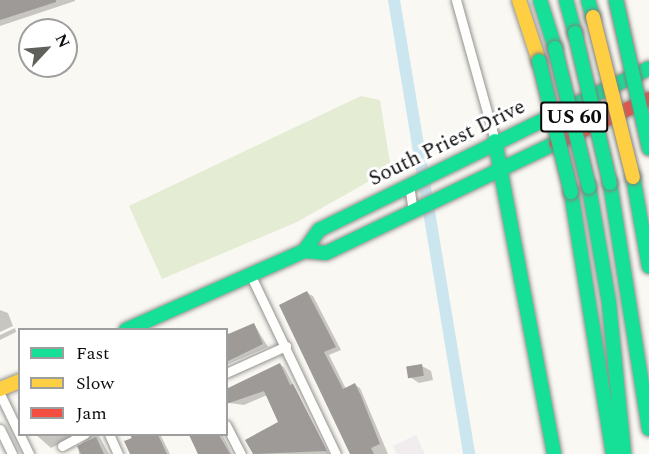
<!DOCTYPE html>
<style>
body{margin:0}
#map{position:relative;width:649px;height:454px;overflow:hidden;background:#faf8f2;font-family:Spectral,serif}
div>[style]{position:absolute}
.industrial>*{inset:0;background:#f1ecee}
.green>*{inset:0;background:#e5ecd4}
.shadow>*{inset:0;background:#0003}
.canal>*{height:12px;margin:-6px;padding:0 6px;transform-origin:6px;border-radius:6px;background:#cce6ef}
.building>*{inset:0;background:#9d9a97;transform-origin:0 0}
.roads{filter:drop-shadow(0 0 2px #939290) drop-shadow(0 0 2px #939290)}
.street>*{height:9px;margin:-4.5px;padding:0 4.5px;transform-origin:4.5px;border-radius:4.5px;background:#fefefd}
.fast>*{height:14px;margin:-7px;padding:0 7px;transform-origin:7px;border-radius:7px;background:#16e098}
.slow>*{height:14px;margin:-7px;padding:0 7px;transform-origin:7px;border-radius:7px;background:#ffcf43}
.jam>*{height:14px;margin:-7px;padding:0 7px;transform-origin:7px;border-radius:7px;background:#f24e42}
.bridges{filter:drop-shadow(0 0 2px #80807d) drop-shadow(0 0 2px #80807d)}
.fast-bridge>*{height:14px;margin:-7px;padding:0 7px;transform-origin:7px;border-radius:7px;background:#16e098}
.slow-bridge>*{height:14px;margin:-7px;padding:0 7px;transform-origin:7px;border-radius:7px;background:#ffcf43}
span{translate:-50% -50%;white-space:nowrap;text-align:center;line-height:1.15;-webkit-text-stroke:6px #fff;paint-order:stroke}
.shield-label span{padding:2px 4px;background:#fff;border:2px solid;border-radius:4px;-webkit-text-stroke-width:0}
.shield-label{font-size:20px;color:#0c0c0c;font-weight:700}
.street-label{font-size:21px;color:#0c0c0c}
.legend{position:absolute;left:18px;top:328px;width:210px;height:108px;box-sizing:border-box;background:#fff;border:2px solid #9e9e9e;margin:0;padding:8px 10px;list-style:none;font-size:18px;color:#0c0c0c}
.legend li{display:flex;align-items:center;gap:12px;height:30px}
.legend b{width:30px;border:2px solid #9e9e9e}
.north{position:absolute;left:18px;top:18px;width:60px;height:60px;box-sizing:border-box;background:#fff;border:2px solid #9e9e9e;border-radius:50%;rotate:64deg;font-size:16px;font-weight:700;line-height:24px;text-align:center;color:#0c0c0c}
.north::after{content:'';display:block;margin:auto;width:21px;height:27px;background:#5f5f5c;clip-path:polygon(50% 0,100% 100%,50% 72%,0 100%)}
</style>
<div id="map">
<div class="industrial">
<div style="clip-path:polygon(416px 435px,425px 454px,397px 454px,393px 446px)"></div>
</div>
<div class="green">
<div style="clip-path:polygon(361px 96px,380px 100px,391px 169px,297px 222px,162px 279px,129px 206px)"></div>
</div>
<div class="shadow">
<div style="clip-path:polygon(0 0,75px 0,75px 1px,0 26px)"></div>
<div style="clip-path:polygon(307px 293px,313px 296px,341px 350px,329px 355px,346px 389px,355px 385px,360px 388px,388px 454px,351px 454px)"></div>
<div style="clip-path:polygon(0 310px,8px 313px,13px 326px,0 332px)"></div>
<div style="clip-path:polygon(254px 324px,268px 347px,226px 365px,226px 331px,230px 335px)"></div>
<div style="clip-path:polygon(15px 328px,16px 332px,0 340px,0 335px)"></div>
<div style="clip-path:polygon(279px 364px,284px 367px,329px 454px,254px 454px,247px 440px,280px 423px,267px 395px,244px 405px,229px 403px)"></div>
<div style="clip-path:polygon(422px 366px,431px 371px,433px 380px,419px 383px,410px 377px)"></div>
<div style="clip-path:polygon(35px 434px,79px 434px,51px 448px)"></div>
<div style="clip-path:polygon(92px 434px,98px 434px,109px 454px,79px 454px,78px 447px)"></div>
<div style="clip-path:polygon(135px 434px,160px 434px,170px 454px,134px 454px,128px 441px)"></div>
<div style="clip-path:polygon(190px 434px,222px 434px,232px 454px,198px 454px)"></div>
</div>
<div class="canal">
<div style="left:394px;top:0;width:460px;rotate:80.6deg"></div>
</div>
<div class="building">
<div style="clip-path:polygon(0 0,56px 0,56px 2px,0 20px)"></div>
<div style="clip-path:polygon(307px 291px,336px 347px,324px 352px,343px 389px,355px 383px,361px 396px,380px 444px,371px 448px,374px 454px,350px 454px,279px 305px)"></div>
<div style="clip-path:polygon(254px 323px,263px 344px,226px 362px,226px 335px)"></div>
<div style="clip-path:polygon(280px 363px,290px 385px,293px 384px,327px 451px,253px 454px,245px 440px,278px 422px,264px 391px,226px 404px,226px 389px)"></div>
<div style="left:422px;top:364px;width:12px;height:16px;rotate:81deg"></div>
<div style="clip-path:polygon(130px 435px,158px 435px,167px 454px,130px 454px,124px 441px,132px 438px)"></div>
<div style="clip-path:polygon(189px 435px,219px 435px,230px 454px,198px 454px)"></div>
<div style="clip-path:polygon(96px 437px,104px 454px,81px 454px,77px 446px)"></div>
</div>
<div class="roads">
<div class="street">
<div style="left:456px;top:0;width:146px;rotate:74.5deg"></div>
<div style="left:409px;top:184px;width:28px;rotate:82deg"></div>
<div style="left:250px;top:274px;width:199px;rotate:64.5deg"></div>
<div style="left:226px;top:373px;width:66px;rotate:-24.2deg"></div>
<div style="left:0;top:394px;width:67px;rotate:64.2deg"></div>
<div style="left:226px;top:425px;width:33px;rotate:63deg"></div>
<div style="left:0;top:429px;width:28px;rotate:64deg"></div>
<div style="left:109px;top:434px;width:22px;rotate:66deg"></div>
<div style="left:62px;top:446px;width:26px;rotate:-28deg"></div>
</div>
<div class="fast">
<div style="left:540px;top:0;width:50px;rotate:72.6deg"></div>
<div style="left:566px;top:0;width:34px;rotate:75deg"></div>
<div style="left:588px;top:0;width:18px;rotate:74deg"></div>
<div style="left:495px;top:141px;width:319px;rotate:79.3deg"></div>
<div style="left:633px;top:177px;width:91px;rotate:79.9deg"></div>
<div style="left:610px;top:183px;width:249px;rotate:81deg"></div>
<div style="left:589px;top:187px;width:118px;rotate:80.2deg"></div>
<div style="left:609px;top:303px;width:152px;rotate:84.3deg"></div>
<div style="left:571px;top:192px;width:265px;rotate:80.9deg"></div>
<div style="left:304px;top:251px;width:26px;rotate:-54deg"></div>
<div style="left:319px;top:230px;width:368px;rotate:-26.1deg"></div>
<div style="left:126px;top:330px;width:195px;rotate:-23.9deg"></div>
<div style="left:304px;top:251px;width:22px;rotate:5deg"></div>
<div style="left:326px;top:253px;width:255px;rotate:-25.6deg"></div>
</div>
<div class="slow">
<div style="left:519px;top:0;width:64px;rotate:71.8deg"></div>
<div style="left:0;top:389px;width:22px;rotate:-22deg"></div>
</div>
<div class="jam">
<div style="left:556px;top:143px;width:103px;rotate:-25.3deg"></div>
</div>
</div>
<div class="bridges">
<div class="fast-bridge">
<div style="left:616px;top:0;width:152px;rotate:77.4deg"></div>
<div style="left:575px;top:33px;width:154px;rotate:76.9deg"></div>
<div style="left:555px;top:48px;width:143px;rotate:76.3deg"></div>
<div style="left:539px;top:61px;width:135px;rotate:76.3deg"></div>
</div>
<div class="slow-bridge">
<div style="left:593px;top:17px;width:165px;rotate:76deg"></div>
</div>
</div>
<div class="shield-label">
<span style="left:574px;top:117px">US 60</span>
</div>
<div class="street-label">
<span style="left:447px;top:143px;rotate:-26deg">South Priest Drive</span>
</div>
<ul class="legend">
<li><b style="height:8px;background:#16e098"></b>Fast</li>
<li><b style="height:8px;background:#ffcf43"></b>Slow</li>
<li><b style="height:8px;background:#f24e42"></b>Jam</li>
</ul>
<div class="north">N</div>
</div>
